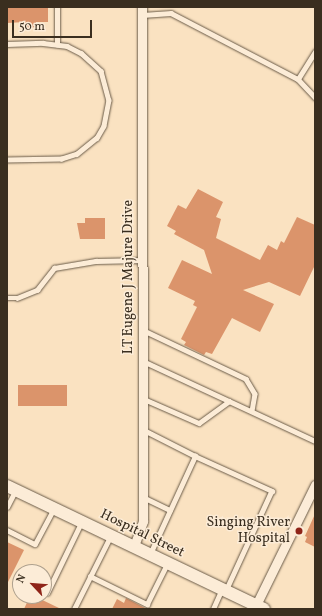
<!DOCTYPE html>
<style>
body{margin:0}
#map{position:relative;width:322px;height:616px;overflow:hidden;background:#fae2c1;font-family:Vollkorn,serif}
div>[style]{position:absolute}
.building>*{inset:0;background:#db946b;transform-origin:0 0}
.roads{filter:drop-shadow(0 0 1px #6a5b48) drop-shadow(0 0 1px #6a5b48)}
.service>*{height:4.5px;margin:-2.25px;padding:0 2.25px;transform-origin:2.25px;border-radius:2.25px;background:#fcecd7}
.minor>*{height:9px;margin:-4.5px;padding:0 4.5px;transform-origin:4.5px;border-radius:4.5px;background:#fcecd7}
.tertiary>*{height:12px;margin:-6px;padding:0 6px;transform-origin:6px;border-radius:6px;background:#fcecd7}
.dots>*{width:11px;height:11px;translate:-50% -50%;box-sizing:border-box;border:2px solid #fcecd7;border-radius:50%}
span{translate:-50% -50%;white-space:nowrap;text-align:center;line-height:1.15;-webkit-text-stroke:3px #fcecd7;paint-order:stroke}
.street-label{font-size:14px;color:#3a2e1f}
.poi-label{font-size:14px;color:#3a2e1f}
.right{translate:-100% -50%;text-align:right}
.frame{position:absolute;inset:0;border:8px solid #3a2e1f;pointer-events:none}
.north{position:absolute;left:12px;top:564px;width:40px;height:40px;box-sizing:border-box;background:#fcecd7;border:1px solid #aea08d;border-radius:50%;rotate:296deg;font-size:11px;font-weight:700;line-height:16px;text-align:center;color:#3a2e1f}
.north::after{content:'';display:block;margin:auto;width:14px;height:18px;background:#8f2418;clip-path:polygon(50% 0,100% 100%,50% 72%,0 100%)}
.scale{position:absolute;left:12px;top:20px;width:80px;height:18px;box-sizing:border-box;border:2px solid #3a2e1f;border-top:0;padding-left:5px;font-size:12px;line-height:14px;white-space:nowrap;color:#3a2e1f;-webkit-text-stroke:3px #fcecd7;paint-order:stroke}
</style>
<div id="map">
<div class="building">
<div style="clip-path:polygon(7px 7px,48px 7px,48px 22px,36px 22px,36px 27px,25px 28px,25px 22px,7px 23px)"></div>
<div style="clip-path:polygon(198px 189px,223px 202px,216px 217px,221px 219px,216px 238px,260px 260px,268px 245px,277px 250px,281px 241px,284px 243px,297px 217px,315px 225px,315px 265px,300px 296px,269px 282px,243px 290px,274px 304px,260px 332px,232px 318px,212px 354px,206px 352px,204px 355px,184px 345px,186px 342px,181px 339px,197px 307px,193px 305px,195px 301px,168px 288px,182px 260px,212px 274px,204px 250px,174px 234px,176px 231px,167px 226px,178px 205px,186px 209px)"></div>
<div style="clip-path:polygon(85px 218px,105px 218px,105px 239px,80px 239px,77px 223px,85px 223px)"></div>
<div style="left:18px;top:385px;width:49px;height:21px"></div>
<div style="clip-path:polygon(315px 514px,315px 547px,305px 542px,307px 537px,305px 536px)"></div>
<div style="clip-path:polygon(7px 542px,24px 550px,7px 584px)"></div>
<div style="clip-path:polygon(30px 596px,34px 596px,61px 609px,24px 609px)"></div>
<div style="clip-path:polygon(126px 598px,147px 609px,112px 609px,117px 599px,124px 603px)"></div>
</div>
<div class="roads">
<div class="service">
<div style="left:142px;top:15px;width:29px;rotate:-4deg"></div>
<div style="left:171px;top:13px;width:143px;rotate:27.5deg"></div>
<div style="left:298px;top:79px;width:32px;rotate:-58deg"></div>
<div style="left:7px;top:44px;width:36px;rotate:-2deg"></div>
<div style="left:43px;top:43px;width:24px;rotate:7deg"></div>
<div style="left:67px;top:46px;width:16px;rotate:27deg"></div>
<div style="left:81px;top:53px;width:27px;rotate:42deg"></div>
<div style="left:101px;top:71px;width:30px;rotate:75deg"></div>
<div style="left:109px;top:100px;width:26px;rotate:101deg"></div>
<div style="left:104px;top:126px;width:14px;rotate:120deg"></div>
<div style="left:97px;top:138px;width:26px;rotate:141deg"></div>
<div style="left:77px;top:154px;width:16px;rotate:162deg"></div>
<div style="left:62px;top:159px;width:55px;rotate:179deg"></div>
<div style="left:57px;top:45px;width:38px;rotate:-90deg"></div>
<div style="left:298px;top:79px;width:25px;rotate:47deg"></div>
<div style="left:7px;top:298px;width:10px"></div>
<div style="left:17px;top:298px;width:22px;rotate:-22deg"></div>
<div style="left:37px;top:290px;width:28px;rotate:-52deg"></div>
<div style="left:54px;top:268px;width:43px;rotate:-9.5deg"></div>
<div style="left:96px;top:261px;width:47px;rotate:-1.2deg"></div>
<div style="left:143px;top:330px;width:114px;rotate:25.4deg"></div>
<div style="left:246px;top:379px;width:17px;rotate:59deg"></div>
<div style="left:255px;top:394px;width:17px;rotate:100deg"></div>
<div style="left:143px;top:361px;width:190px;rotate:24.9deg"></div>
<div style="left:144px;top:399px;width:60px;rotate:23.6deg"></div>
<div style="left:199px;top:423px;width:37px;rotate:-36deg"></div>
<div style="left:144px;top:430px;width:57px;rotate:27deg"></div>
<div style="left:143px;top:497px;width:30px;rotate:26deg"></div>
<div style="left:7px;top:507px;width:18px;rotate:-63deg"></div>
<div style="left:7px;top:530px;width:31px;rotate:27deg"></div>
<div style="left:35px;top:544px;width:40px;rotate:-62deg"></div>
<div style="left:150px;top:554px;width:108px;rotate:-65.3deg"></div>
<div style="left:195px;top:456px;width:85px;rotate:24.4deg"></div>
<div style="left:272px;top:491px;width:110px;rotate:114.7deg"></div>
<div style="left:90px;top:576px;width:64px;rotate:26.2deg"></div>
<div style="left:147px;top:604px;width:45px;rotate:-63.4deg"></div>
<div style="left:47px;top:593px;width:78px;rotate:-64.1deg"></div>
<div style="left:74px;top:609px;width:80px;rotate:-63.4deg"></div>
<div style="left:213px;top:609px;width:22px;rotate:-66deg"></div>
</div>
<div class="minor">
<div style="left:134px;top:546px;width:27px;rotate:-70deg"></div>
<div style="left:143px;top:521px;width:514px;rotate:-90.11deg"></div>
<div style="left:256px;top:605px;width:134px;rotate:-63.8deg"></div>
</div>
<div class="tertiary">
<div style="left:7px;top:486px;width:285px;rotate:25.6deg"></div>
</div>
</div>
<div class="dots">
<div style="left:299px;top:531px;background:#8f2418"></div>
</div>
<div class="street-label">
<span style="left:129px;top:277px;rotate:-90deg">LT Eugene J Majure Drive</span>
<span style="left:142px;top:534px;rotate:26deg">Hospital Street</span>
</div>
<div class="poi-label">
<span class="right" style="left:290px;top:531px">Singing River<br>Hospital</span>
</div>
<div class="frame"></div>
<div class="north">N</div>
<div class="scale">50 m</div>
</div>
